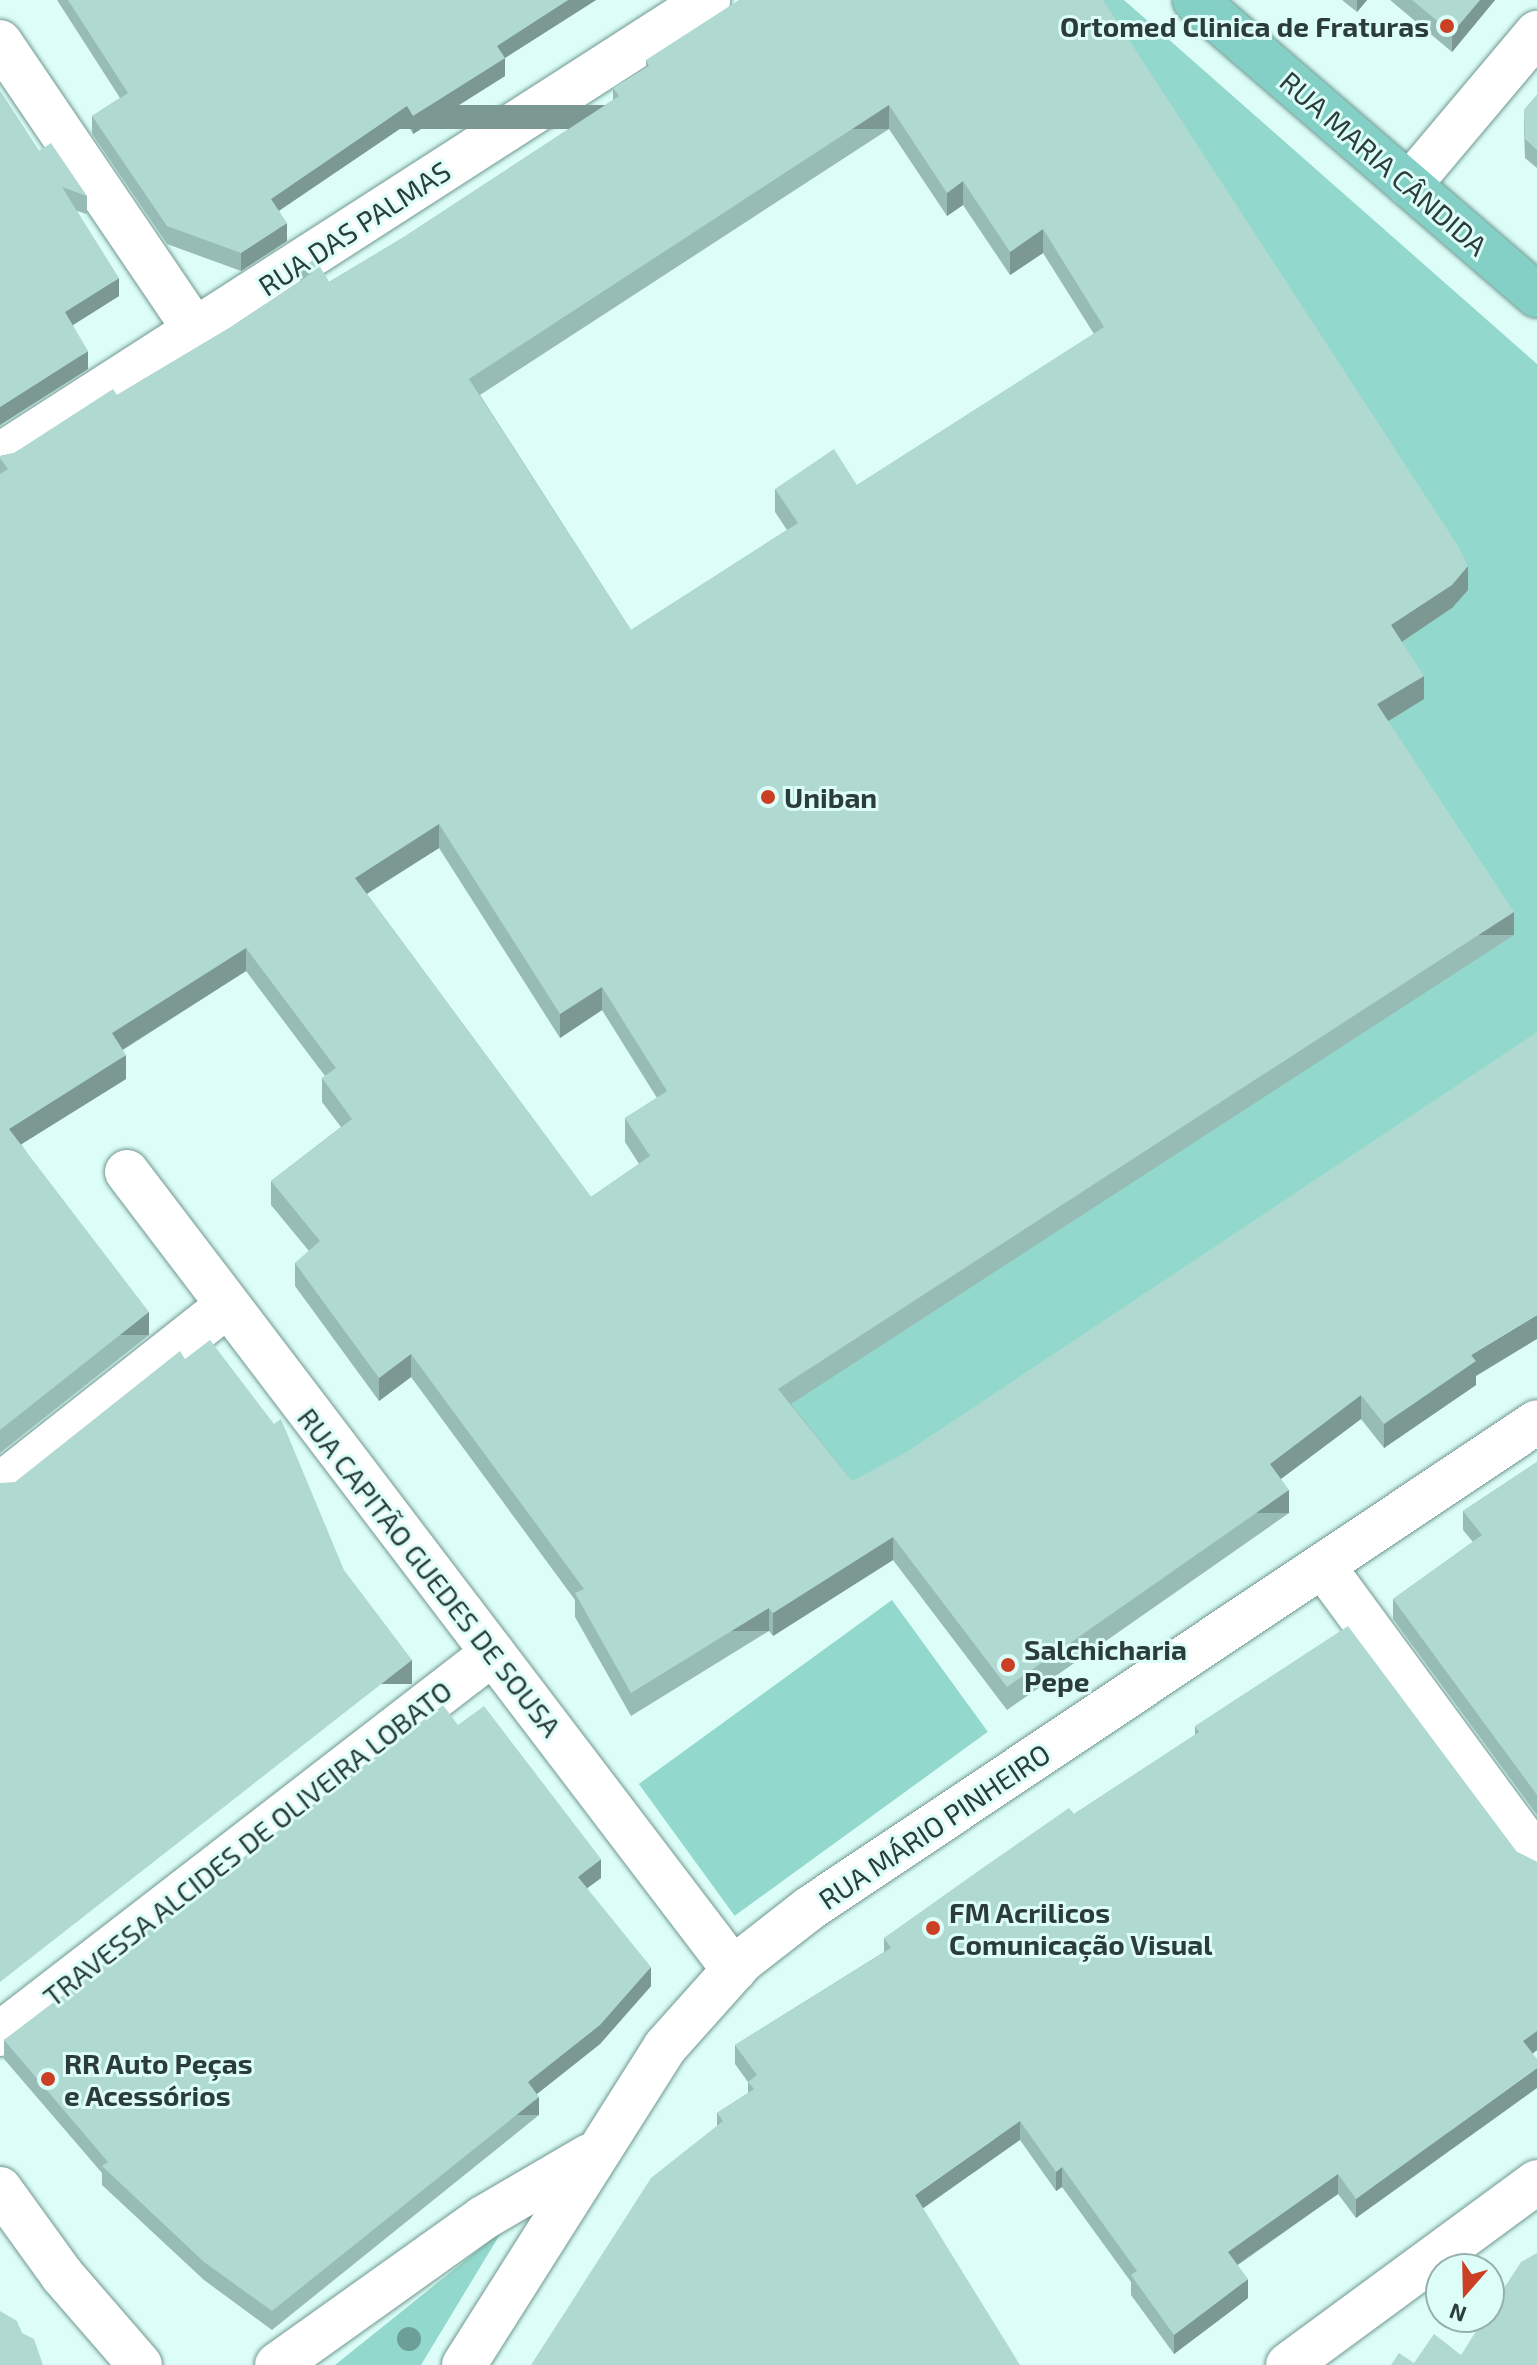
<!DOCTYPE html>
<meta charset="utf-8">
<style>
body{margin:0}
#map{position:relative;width:1537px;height:2365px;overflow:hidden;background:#ddfef8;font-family:"Exo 2",sans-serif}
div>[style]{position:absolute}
.green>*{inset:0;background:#93d8cc;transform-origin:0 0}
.roads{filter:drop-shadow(0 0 2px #709790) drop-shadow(0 0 2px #709790)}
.minor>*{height:44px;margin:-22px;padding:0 22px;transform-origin:22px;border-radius:22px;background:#fff}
.major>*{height:44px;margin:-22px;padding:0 22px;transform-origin:22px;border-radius:22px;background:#84cfc6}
.trees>*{width:24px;height:24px;margin:-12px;border-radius:50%;background:#6b9f98}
.wall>*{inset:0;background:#97bbb5}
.shaded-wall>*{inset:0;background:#7b9893;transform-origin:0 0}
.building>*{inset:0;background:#b0d9d2}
.dots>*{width:22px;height:22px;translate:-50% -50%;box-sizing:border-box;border:4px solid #ddfef8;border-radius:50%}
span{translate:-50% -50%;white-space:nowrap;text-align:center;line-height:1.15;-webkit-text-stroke:6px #ddfef8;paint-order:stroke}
.poi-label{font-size:28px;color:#2c3c3a;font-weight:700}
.right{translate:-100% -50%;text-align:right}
.left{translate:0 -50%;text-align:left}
.street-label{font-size:28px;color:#2c3c3a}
.north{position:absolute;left:1425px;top:2253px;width:80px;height:80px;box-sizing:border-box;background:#ddfef8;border:2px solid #96b0ac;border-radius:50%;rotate:200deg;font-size:22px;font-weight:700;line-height:32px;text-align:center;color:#2c3c3a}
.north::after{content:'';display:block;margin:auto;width:28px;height:36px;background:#cb4024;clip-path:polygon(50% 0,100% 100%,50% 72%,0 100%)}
</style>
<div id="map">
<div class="green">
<div style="clip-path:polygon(1090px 0,1124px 0,1537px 364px,1537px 1054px,841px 1504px,778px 1411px,1377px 728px,1391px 649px,1452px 608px)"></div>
<div style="left:892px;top:1600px;width:163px;height:313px;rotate:54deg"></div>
<div style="clip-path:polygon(502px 2231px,421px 2365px,335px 2365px)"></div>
</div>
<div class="roads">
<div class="minor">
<div style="left:0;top:42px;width:348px;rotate:55.9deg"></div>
<div style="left:1409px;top:185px;width:199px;rotate:-49.9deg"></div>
<div style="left:0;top:455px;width:842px;rotate:-32.73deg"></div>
<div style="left:127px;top:1172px;width:1003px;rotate:52.74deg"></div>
<div style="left:0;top:1485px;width:287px;rotate:-38.3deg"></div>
<div style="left:1323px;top:1566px;width:361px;rotate:53.7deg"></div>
<div style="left:0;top:2034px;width:623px;rotate:-37.7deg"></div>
<div style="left:0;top:2189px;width:106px;rotate:54.2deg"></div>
<div style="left:62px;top:2275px;width:119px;rotate:49.1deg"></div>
<div style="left:277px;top:2365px;width:253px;rotate:-35.5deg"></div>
<div style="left:483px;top:2218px;width:123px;rotate:-30.3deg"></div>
<div style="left:464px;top:2365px;width:376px;rotate:-57.7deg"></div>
<div style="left:665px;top:2047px;width:115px;rotate:-48.2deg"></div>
<div style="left:742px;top:1961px;width:86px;rotate:-37.9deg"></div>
<div style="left:810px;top:1908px;width:874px;rotate:-33.76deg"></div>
<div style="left:1288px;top:2365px;width:309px;rotate:-36.3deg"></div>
</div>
<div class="major">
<div style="left:1195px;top:0;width:452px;rotate:40.8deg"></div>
</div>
</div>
<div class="trees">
<div style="left:409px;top:2339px"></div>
</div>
<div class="wall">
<div style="clip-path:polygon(57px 0,596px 0,505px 58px,505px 76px,413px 134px,407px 124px,279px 211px,287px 241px,241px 271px,167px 244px,92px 134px,92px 116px,120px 98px)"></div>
<div style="clip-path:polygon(evenodd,1103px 0,1468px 590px,1452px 608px,1402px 642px,1424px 699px,1388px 721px,1514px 935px,791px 1404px,852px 1481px,1476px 1376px,1476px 1385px,1384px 1448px,1361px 1419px,1281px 1479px,1289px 1513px,1007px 1710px,893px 1560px,773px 1636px,769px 1631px,631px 1716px,575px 1617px,575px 1600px,411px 1377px,379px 1401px,295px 1286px,295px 1263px,309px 1251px,271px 1205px,271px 1181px,341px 1127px,322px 1102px,322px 1078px,325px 1076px,246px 971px,123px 1050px,126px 1079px,21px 1144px,149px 1335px,0 1453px,0 456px,14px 453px,117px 395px,231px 327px,300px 281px,300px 269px,315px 259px,329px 282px,404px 237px,613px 100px,613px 88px,646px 68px,646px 60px,1103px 0,889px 129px,947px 216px,963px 205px,1010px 275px,1043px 253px,1094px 334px,857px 485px,775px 489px,775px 512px,787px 530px,631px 630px,480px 395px,889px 129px,1103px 0,439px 848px,560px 1038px,602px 1010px,657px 1098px,625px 1118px,625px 1142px,639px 1164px,591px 1197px,367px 894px,439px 848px)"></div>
<div style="clip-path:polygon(1342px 0,1367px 0,1357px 12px)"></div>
<div style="clip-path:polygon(1390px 0,1495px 0,1452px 52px)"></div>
<div style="clip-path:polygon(0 91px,39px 151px,87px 196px,87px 214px,77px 211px,119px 296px,73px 325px,88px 369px,0 425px)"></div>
<div style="clip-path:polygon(1537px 95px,1537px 168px,1525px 158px,1524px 129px,1524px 110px)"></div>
<div style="clip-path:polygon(1537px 1462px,1537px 1815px,1393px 1619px,1393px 1599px,1473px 1542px,1463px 1530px,1463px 1511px)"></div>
<div style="clip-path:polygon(458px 1725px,601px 1878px,587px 1888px,651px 1986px,600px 2044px,537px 2094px,539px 2115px,272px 2330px,204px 2280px,102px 2185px,102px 2173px,4px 2059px,4px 2040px)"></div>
<div style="clip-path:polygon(1195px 1726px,1517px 1852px,1537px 1862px,1537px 2050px,1356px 2218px,1338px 2194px,1238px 2265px,1248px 2298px,1174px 2354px,1131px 2295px,1131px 2282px,1062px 2187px,1056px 2191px,1020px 2140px,717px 2126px,717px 2113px,748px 2093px,748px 2082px,735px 2064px,735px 2045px,884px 1952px,884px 1938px,1195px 1735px)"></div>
</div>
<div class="shaded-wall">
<div style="clip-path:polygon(568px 0,596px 0,497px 63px,497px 46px)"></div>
<div style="clip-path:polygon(1357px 0,1367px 0,1357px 12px)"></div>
<div style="clip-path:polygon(1480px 0,1495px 0,1452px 52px,1452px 33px)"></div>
<div style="clip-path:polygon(505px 58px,505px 76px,413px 134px,413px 116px)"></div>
<div style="left:889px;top:105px;width:24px;height:501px;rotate:90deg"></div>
<div style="clip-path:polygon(407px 106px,407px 124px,271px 216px,271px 199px)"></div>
<div style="clip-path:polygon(963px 181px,963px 205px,947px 216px,947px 193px)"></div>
<div style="clip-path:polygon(287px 223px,287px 241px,241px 271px,241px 253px)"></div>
<div style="clip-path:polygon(1043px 229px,1043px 253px,1010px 275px,1010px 252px)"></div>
<div style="clip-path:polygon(119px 278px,119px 296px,65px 330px,65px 312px)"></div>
<div style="clip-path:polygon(88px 351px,88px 369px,0 425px,0 407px)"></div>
<div style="clip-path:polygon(1468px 566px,1468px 590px,1452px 608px,1391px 649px,1391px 625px)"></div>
<div style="clip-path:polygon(1424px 676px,1424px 699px,1377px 728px,1377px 704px)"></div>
<div style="clip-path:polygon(439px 824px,439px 848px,355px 901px,355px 878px)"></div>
<div style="left:1514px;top:912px;width:23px;height:877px;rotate:90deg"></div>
<div style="clip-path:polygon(246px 948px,246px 971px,112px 1056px,112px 1033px)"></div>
<div style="clip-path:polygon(602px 987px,602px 1010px,560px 1038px,560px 1014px)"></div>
<div style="clip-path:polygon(126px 1055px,126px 1079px,9px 1152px,9px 1129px)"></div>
<div style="left:149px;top:1312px;width:23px;height:190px;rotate:90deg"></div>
<div style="clip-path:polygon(1537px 1315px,1537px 1339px,1476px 1376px,1476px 1385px,1384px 1448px,1384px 1424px,1471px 1355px)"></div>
<div style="clip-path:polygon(411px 1354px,411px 1377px,379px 1401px,379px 1378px)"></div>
<div style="clip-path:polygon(1361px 1395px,1361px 1419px,1270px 1487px,1270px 1464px)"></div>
<div style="left:1289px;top:1490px;width:23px;height:344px;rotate:90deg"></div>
<div style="clip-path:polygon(893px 1537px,893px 1560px,773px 1636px,773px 1613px)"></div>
<div style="left:769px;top:1608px;width:23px;height:162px;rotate:90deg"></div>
<div style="left:412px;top:1660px;width:24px;height:523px;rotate:90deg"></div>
<div style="clip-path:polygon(601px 1859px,601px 1878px,578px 1895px,578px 1877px)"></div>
<div style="clip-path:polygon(651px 1967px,651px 1986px,600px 2044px,528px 2101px,528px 2082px)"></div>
<div style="clip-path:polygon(1537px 2031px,1537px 2050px,1523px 2060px,1523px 2041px)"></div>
<div style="clip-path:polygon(1537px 2068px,1537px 2088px,1356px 2218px,1356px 2199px)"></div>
<div style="left:539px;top:2097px;width:18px;height:342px;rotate:90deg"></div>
<div style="clip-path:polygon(1020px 2121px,1020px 2140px,915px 2214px,915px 2195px)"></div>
<div style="clip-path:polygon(1062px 2167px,1062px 2187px,1056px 2191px,1056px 2172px)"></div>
<div style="clip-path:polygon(1338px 2174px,1338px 2194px,1228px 2271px,1228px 2252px)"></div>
<div style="clip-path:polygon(1248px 2279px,1248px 2298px,1174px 2354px,1174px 2335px)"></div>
</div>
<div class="building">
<div style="clip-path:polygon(68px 0,568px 0,497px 46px,505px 58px,413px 116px,407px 106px,271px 199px,287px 223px,241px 253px,167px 226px,92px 116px,128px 93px)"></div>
<div style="clip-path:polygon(evenodd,739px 0,1103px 0,1458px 546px,1468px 566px,1452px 585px,1391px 625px,1424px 676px,1377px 704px,1514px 912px,778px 1389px,852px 1481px,905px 1453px,1537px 1032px,1537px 1315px,1471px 1355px,1476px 1361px,1384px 1424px,1361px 1395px,1270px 1464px,1289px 1490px,1007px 1687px,893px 1537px,773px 1613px,769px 1608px,631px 1693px,575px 1593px,584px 1589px,411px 1354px,379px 1378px,295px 1263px,320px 1241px,271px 1181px,352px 1119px,322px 1078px,336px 1068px,246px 948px,112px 1033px,126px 1055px,9px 1129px,149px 1312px,0 1430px,0 474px,8px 469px,0 458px,0 456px,14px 453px,113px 389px,117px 395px,231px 327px,312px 273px,300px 269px,315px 259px,329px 282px,404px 237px,619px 96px,613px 88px,649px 66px,646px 60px,739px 0,889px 105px,947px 193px,963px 181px,1010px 252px,1043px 229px,1104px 327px,857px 485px,834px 449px,775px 489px,798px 523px,631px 630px,469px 379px,889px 105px,739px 0,439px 824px,560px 1014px,602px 987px,667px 1091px,625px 1118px,650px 1156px,591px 1197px,355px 878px,439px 824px)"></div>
<div style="clip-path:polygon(1412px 0,1480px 0,1452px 33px)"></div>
<div style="clip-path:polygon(0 91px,39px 151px,51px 143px,87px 196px,62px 187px,119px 278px,65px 312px,88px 351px,0 407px)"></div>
<div style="clip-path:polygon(1537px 95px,1537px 150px,1525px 139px,1524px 110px)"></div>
<div style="clip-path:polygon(210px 1340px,274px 1424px,281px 1419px,344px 1570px,412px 1660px,0 1982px,0 1483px,15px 1482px,180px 1351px,185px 1359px)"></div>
<div style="clip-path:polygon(1537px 1462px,1537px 1795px,1393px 1599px,1482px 1535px,1463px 1511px)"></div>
<div style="clip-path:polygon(1348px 1626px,1517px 1852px,1537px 1862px,1537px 2031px,1523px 2041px,1537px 2059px,1537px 2068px,1356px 2199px,1338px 2174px,1228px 2252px,1248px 2279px,1174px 2335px,1131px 2275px,1137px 2271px,1062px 2167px,1056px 2172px,1020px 2121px,915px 2195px,1020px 2365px,531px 2365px,651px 2178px,723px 2121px,717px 2113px,754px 2089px,748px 2082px,757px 2075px,735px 2045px,891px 1948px,884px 1938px,984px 1867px,1069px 1808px,1074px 1814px,1199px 1732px,1195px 1726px)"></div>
<div style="clip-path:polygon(443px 1705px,458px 1725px,484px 1706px,601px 1859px,578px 1877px,651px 1967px,600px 2025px,528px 2082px,539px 2097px,272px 2311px,204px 2262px,102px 2166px,108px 2162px,4px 2040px)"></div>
<div style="clip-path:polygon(1537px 2253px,1537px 2365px,1391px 2365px,1399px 2353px,1414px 2363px,1434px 2334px,1461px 2355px,1485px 2317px,1489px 2317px,1489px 2311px,1521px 2262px)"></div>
<div style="clip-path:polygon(0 2311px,17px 2321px,22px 2333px,34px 2339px,43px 2365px,0 2365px)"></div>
</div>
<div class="dots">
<div style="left:1447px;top:26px;background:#cb4024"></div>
<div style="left:768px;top:797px;background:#cb4024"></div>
<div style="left:1008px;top:1665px;background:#cb4024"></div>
<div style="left:933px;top:1928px;background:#cb4024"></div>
<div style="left:48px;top:2079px;background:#cb4024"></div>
</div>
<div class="poi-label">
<span class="right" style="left:1429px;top:26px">Ortomed Clinica de Fraturas</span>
<span class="left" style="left:784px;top:797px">Uniban</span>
<span class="left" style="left:1024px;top:1665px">Salchicharia<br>Pepe</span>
<span class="left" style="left:949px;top:1928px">FM Acrilicos<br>Comunicação Visual</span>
<span class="left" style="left:64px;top:2079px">RR Auto Peças<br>e Acessórios</span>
</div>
<div class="street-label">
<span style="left:1384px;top:163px;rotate:41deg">RUA MARIA CÂNDIDA</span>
<span style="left:354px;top:228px;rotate:-33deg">RUA DAS PALMAS</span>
<span style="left:430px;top:1572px;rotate:52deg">RUA CAPITÃO GUEDES DE SOUSA</span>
<span style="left:934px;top:1826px;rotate:-34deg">RUA MÁRIO PINHEIRO</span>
<span style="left:247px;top:1843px;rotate:-38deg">TRAVESSA ALCIDES DE OLIVEIRA LOBATO</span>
</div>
<div class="north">N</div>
</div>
